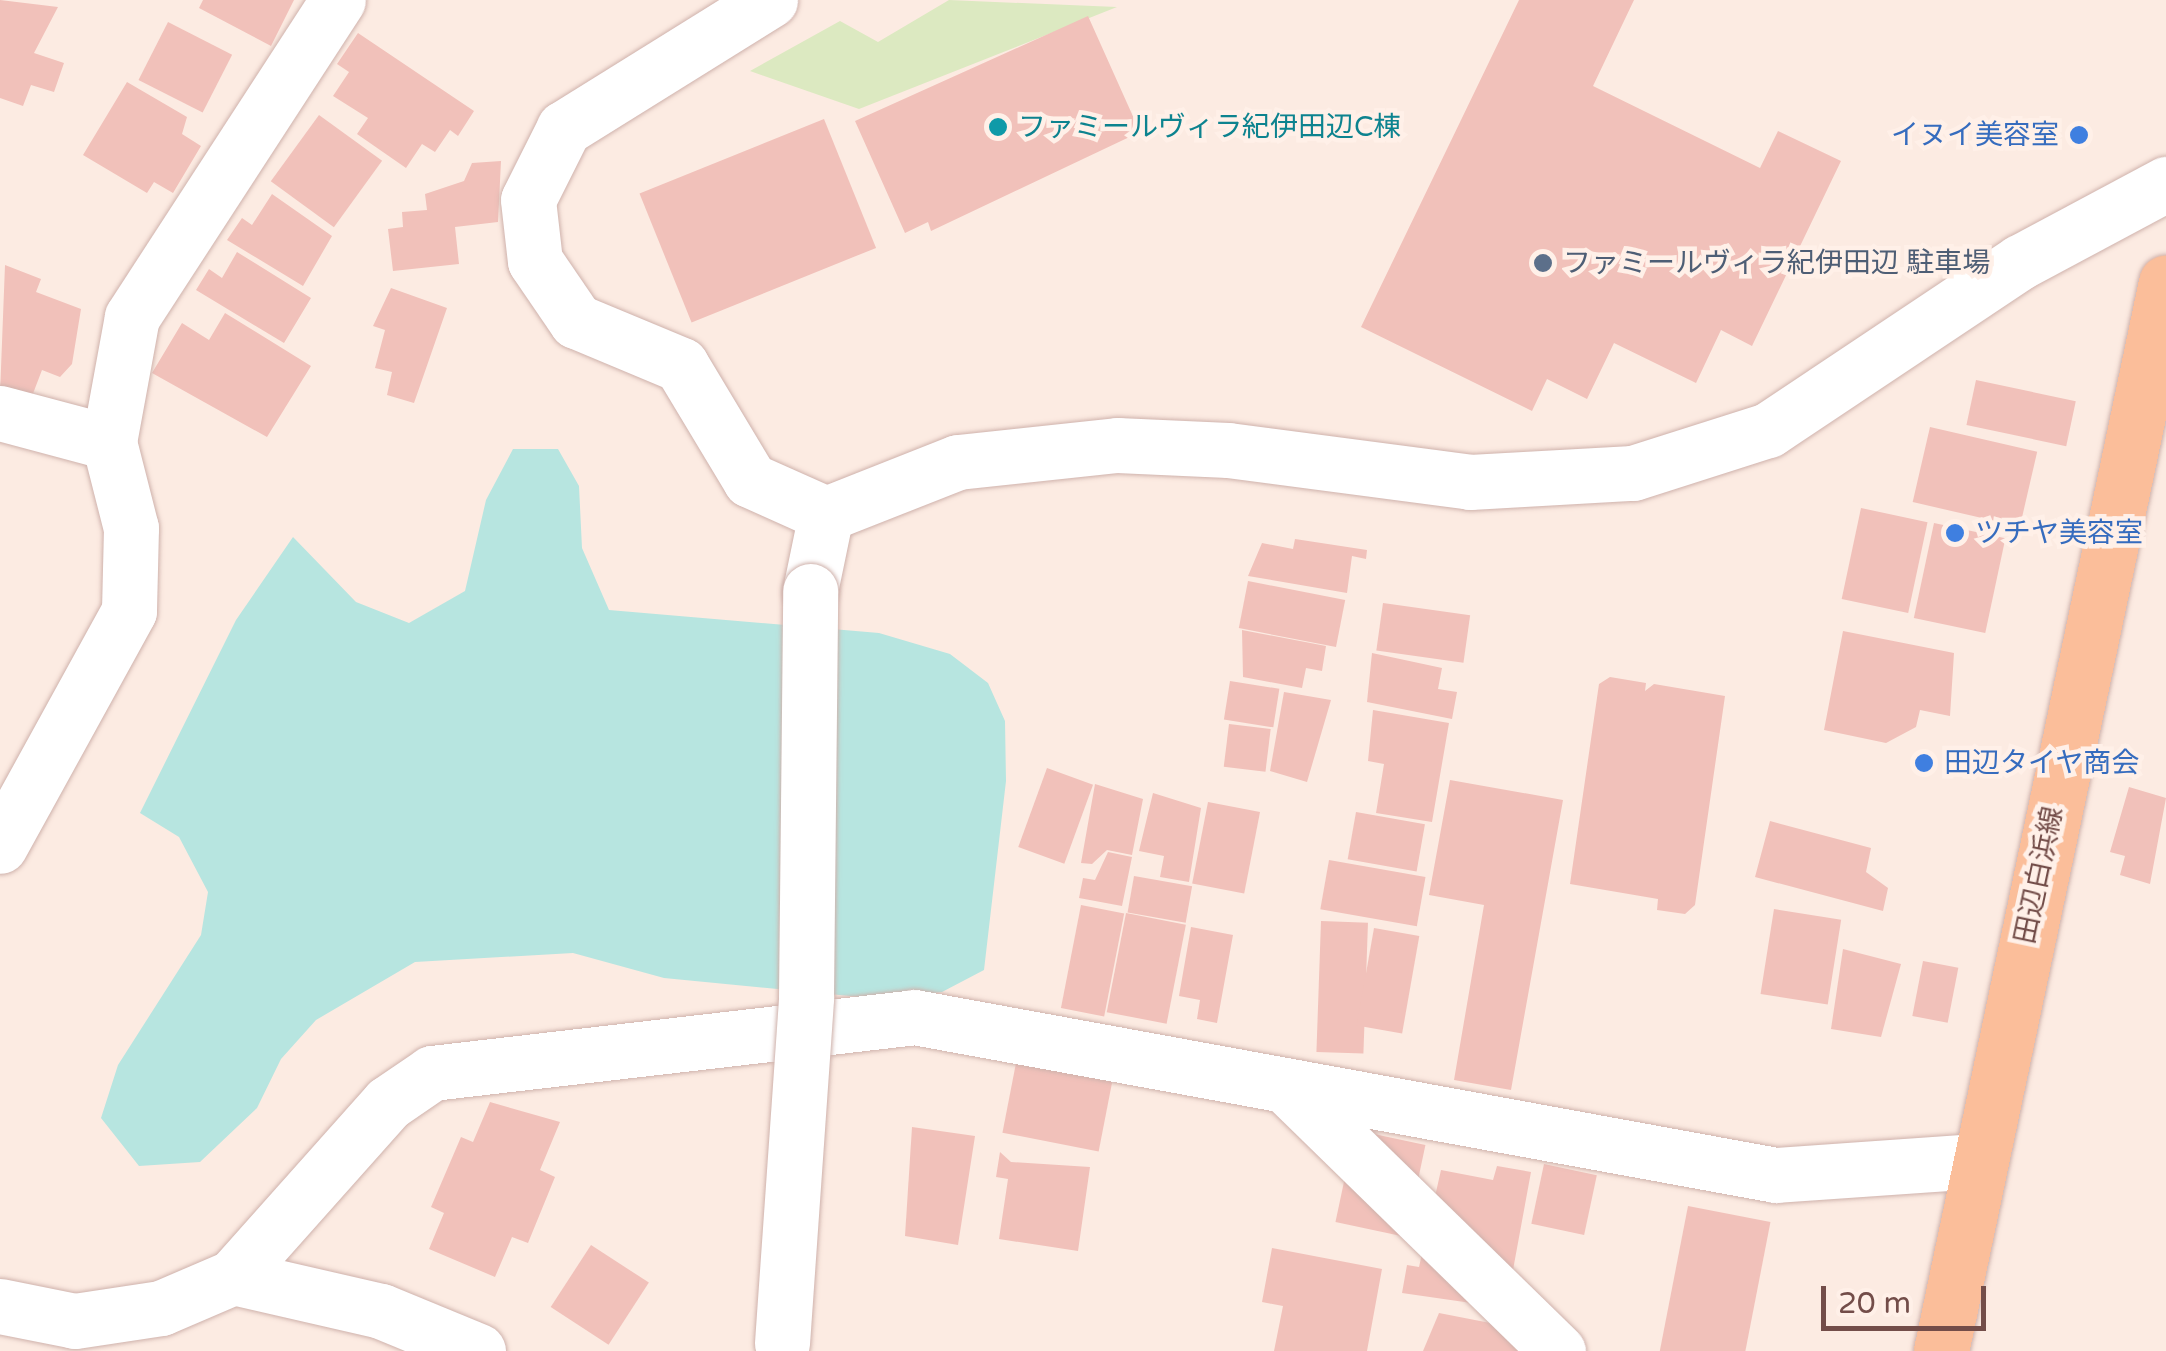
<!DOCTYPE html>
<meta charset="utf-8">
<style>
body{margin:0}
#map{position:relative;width:2166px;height:1351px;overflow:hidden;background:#fcebe2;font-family:"Varela Round","Noto Sans JP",sans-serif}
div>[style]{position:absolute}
.green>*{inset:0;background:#dce9c1}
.water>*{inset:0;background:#b7e5e0}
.building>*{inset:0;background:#f1c1ba;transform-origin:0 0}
.roads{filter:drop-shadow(0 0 2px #cfb2ac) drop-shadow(0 0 2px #cfb2ac)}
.minor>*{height:55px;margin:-27.5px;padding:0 27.5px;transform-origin:27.5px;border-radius:27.5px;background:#fff}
.major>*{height:55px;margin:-27.5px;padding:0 27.5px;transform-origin:27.5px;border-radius:27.5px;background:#fbbe9a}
.bridges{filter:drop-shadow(0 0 2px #cfb2ac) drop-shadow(0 0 2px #cfb2ac)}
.minor-bridge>*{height:55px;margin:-27.5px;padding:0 27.5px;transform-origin:27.5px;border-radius:27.5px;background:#fff}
.dots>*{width:28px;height:28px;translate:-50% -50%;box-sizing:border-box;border:5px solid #fff0e8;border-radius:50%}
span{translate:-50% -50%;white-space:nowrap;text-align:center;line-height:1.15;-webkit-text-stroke:9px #fff0e8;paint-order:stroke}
.culture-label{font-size:28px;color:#0d838f}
.left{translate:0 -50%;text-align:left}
.shop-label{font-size:28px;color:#366cbe}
.right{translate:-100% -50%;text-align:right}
.service-label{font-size:28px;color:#4e5e75}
.street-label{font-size:28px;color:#734d49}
.scale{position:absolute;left:1821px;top:1286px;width:165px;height:45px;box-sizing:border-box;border:5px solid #734d49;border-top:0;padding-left:12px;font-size:30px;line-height:35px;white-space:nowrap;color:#734d49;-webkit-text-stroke:8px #fff0e8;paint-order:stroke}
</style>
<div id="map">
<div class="green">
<div style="clip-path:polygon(949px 0,1117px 7px,859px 109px,750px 71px,840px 21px,878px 42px)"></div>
</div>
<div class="water">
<div style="clip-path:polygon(513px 449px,558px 449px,579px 486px,582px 548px,609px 610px,879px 633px,950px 654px,988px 683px,1005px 721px,1006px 781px,984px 970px,942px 992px,881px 999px,664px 978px,573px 953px,415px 962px,316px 1020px,281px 1059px,257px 1108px,200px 1162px,139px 1166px,101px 1118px,118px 1065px,201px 935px,208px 892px,179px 837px,140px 813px,236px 620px,293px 537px,356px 602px,409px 623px,465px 591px,486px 500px)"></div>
</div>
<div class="building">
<div style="clip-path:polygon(0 0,58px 7px,34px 53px,64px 63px,54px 92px,31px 85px,23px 106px,0 98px)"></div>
<div style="clip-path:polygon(203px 0,294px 0,271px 46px,199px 8px)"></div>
<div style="clip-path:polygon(1519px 0,1634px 0,1593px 86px,1760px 168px,1778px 131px,1841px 161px,1752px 346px,1721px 330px,1696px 383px,1614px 343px,1587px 399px,1547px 379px,1532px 411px,1361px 327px)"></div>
<div style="clip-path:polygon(1088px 16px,1140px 132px,931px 231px,928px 222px,905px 233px,855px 121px)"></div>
<div style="left:168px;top:22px;width:72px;height:65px;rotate:27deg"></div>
<div style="clip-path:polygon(358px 33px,474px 111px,458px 136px,450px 130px,435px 152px,422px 144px,406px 168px,357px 134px,368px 118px,333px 96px,349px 72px,337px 64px)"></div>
<div style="clip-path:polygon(127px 82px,187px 117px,182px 134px,201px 146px,173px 193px,154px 182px,147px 193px,83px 155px)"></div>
<div style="left:319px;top:115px;width:78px;height:82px;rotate:36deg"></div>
<div style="left:824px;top:119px;width:139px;height:199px;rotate:68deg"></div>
<div style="clip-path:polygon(501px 161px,498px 222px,455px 227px,459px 264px,393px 271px,388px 229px,403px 227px,402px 212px,427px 210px,425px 194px,464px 181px,472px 163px)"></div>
<div style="clip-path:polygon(272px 194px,332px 236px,303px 286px,227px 240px,242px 218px,252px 225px)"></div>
<div style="clip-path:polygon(237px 252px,311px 298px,284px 343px,196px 290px,209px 269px,222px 278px)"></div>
<div style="clip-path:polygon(5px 265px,41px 279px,36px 292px,81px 309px,72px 364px,60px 377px,42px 370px,29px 404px,0 394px)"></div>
<div style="clip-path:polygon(391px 288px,447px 308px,414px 403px,387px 395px,392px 372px,375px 368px,385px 330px,373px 326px)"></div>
<div style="clip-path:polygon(225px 313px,311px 366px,267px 437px,152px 373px,182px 323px,209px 340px)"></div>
<div style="left:1976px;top:380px;width:102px;height:46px;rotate:12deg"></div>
<div style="left:1930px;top:427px;width:110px;height:77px;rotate:13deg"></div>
<div style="left:1861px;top:508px;width:68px;height:93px;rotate:12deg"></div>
<div style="left:1934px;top:523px;width:73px;height:97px;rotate:12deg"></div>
<div style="clip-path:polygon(1295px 539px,1367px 550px,1366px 559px,1352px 556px,1347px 593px,1248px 576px,1262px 543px,1293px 549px)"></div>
<div style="left:1248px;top:581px;width:99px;height:48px;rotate:11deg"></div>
<div style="left:1383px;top:603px;width:88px;height:48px;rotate:8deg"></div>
<div style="clip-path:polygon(1242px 630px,1326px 646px,1322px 671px,1306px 668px,1302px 688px,1243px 677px)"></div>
<div style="clip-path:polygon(1843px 631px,1954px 653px,1950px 716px,1920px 710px,1916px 727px,1886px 743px,1824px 730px)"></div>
<div style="clip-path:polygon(1372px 653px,1442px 668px,1438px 689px,1457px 692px,1452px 719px,1367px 702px)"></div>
<div style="clip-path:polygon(1610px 677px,1646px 683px,1645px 691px,1654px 684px,1725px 696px,1695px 905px,1685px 914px,1657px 910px,1658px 899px,1570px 884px,1599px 684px)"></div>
<div style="left:1230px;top:681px;width:50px;height:39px;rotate:9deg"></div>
<div style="clip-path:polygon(1284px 692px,1331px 700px,1307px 782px,1270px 771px)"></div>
<div style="clip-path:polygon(1373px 710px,1449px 723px,1432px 822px,1376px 813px,1384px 764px,1368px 761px)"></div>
<div style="left:1229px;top:724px;width:42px;height:43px;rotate:7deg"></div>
<div style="left:1047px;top:768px;width:49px;height:84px;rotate:20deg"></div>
<div style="clip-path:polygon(1450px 780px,1563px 800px,1511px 1090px,1454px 1080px,1484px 905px,1429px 895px)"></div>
<div style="clip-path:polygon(1095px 784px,1143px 799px,1132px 855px,1107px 850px,1092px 864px,1081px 863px)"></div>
<div style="clip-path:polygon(2129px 787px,2166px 798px,2150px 884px,2120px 875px,2125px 856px,2110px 852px)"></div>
<div style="clip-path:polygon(1153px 793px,1201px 808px,1189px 882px,1160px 877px,1164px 856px,1139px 851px)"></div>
<div style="left:1208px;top:802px;width:53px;height:83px;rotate:11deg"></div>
<div style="left:1356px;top:812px;width:70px;height:48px;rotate:10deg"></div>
<div style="clip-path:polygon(1770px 821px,1871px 848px,1866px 872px,1888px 888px,1883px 911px,1755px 877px)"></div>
<div style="clip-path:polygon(1108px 852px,1132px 857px,1122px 906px,1079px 898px,1083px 878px,1095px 880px)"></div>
<div style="left:1329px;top:860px;width:98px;height:50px;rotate:10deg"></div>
<div style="left:1134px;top:876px;width:59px;height:37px;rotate:10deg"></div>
<div style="left:1081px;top:905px;width:44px;height:105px;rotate:11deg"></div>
<div style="left:1774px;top:909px;width:68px;height:86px;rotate:9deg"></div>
<div style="left:1126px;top:913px;width:61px;height:101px;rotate:11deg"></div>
<div style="left:1321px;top:921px;width:47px;height:131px;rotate:2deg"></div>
<div style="clip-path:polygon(1191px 927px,1233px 935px,1217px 1023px,1197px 1019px,1200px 1000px,1179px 996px)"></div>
<div style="left:1374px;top:928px;width:46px;height:99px;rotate:10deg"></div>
<div style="clip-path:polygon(1843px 949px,1901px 964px,1881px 1037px,1831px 1029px)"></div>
<div style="left:1923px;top:961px;width:36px;height:56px;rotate:11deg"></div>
<div style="left:1016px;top:1063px;width:98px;height:71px;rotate:11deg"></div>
<div style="clip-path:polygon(490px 1102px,560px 1122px,540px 1170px,555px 1177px,528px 1243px,512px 1237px,495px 1277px,429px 1249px,444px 1213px,431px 1207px,461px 1137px,473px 1142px)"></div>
<div style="clip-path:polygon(912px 1127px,975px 1136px,958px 1245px,905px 1236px)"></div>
<div style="left:1355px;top:1130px;width:72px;height:94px;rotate:12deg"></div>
<div style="clip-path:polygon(1000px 1152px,1011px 1162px,1090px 1167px,1078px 1251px,999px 1239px,1008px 1179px,996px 1177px)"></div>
<div style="left:1544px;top:1164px;width:54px;height:61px;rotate:12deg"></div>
<div style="clip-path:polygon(1497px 1166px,1531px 1172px,1506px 1308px,1402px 1293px,1407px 1265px,1419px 1267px,1441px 1170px,1493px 1180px)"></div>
<div style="left:1688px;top:1206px;width:84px;height:148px;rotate:11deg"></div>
<div style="left:591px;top:1245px;width:69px;height:74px;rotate:33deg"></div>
<div style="clip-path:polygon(1272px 1248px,1382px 1269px,1367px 1351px,1274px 1351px,1283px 1306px,1262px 1302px)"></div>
<div style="clip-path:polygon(1439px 1313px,1541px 1333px,1538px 1351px,1423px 1351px)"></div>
</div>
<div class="roads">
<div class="minor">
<div style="left:770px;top:0;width:243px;rotate:148.1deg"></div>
<div style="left:564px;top:128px;width:80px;rotate:116.6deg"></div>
<div style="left:528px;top:200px;width:61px;rotate:83.5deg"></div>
<div style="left:535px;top:261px;width:73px;rotate:55.7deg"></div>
<div style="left:576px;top:321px;width:114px;rotate:22.7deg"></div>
<div style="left:681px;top:365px;width:134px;rotate:59deg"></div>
<div style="left:750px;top:480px;width:83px;rotate:24.1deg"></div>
<div style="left:0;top:413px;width:113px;rotate:14.9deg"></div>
<div style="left:109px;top:442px;width:89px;rotate:75.7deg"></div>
<div style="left:131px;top:528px;width:83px;rotate:91.4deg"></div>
<div style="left:129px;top:611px;width:268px;rotate:118.8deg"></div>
<div style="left:109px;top:442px;width:127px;rotate:-79.6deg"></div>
<div style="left:132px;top:317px;width:378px;rotate:-57deg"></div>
<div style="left:810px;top:591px;width:79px;rotate:-78.3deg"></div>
<div style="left:826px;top:514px;width:142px;rotate:-21.5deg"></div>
<div style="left:958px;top:462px;width:160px;rotate:-6.1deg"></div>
<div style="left:1117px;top:445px;width:111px;rotate:2.6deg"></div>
<div style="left:1228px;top:450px;width:244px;rotate:7.5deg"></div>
<div style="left:1470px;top:482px;width:163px;rotate:-3.2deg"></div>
<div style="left:1633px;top:473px;width:142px;rotate:-17.7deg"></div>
<div style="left:1768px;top:430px;width:303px;rotate:-33.7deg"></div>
<div style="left:2020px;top:262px;width:166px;rotate:-28.1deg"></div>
<div style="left:1286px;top:1086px;width:380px;rotate:44.3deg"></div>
<div style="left:233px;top:1277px;width:152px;rotate:12.9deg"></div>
<div style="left:381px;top:1311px;width:105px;rotate:22.4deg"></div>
<div style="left:0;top:1306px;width:76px;rotate:11.3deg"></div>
<div style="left:75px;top:1321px;width:87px;rotate:-8.6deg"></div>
<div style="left:161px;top:1308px;width:78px;rotate:-23.3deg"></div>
<div style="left:233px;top:1277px;width:233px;rotate:-48.3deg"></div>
<div style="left:388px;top:1103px;width:53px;rotate:-34.3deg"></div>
<div style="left:432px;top:1073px;width:485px;rotate:-6.6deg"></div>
<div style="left:914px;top:1017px;width:876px;rotate:10.39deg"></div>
<div style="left:1776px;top:1175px;width:202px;rotate:-4deg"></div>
</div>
<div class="major">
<div style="left:1941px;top:1351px;width:1092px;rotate:-78.11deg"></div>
</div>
</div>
<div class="bridges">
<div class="minor-bridge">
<div style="left:782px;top:1343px;width:347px;rotate:-86deg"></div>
<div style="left:806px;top:997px;width:406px;rotate:-89.4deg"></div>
</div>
</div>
<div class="dots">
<div style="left:998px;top:127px;background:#0f9aa8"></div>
<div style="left:2079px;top:135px;background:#3f7fe0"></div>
<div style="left:1543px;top:263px;background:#5c6f8a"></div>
<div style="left:1955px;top:533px;background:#3f7fe0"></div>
<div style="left:1924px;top:763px;background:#3f7fe0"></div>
</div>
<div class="culture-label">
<span class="left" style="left:1018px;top:127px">ファミールヴィラ紀伊田辺C棟</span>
</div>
<div class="shop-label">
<span class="right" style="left:2059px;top:135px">イヌイ美容室</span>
<span class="left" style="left:1975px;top:533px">ツチヤ美容室</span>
<span class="left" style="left:1944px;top:763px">田辺タイヤ商会</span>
</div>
<div class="service-label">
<span class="left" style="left:1563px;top:263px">ファミールヴィラ紀伊田辺 駐車場</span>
</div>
<div class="street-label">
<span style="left:2039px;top:875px;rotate:-78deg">田辺白浜線</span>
</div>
<div class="scale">20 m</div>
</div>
